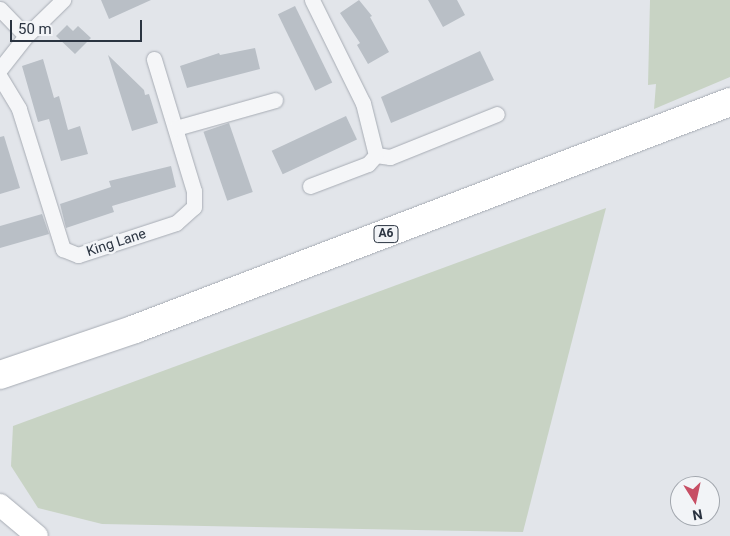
<!DOCTYPE html>
<style>
body{margin:0}
#map{position:relative;width:730px;height:536px;overflow:hidden;background:#e2e5ea;font-family:Roboto,sans-serif}
div>[style]{position:absolute}
.green>*{inset:0;background:#c8d3c4}
.building>*{inset:0;background:#b9bfc6;transform-origin:0 0}
.roads{filter:drop-shadow(0 0 1px #a7acb4) drop-shadow(0 0 1px #a7acb4)}
.street>*{height:15px;margin:-7.5px;padding:0 7.5px;transform-origin:7.5px;border-radius:7.5px;background:#f5f6f8}
.secondary>*{height:22px;margin:-11px;padding:0 11px;transform-origin:11px;border-radius:11px;background:#fff}
.highway>*{height:28px;margin:-14px;padding:0 14px;transform-origin:14px;border-radius:14px;background:#fff}
span{translate:-50% -50%;white-space:nowrap;text-align:center;line-height:1.15;-webkit-text-stroke:5px #f2f4f7;paint-order:stroke}
.shield-label span{padding:1px 4px;background:#f2f4f7;border:1px solid;border-radius:4px;-webkit-text-stroke-width:0}
.shield-label{font-size:12px;color:#2b3441;font-weight:700}
.street-label{font-size:14px;color:#2b3441}
.north{position:absolute;left:670px;top:476px;width:50px;height:50px;box-sizing:border-box;background:#f2f4f7;border:1px solid #a2a7ae;border-radius:50%;rotate:170deg;font-size:14px;font-weight:700;line-height:20px;text-align:center;color:#2b3441}
.north::after{content:'';display:block;margin:auto;width:18px;height:22px;background:#c74f65;clip-path:polygon(50% 0,100% 100%,50% 72%,0 100%)}
.scale{position:absolute;left:10px;top:20px;width:132px;height:22px;box-sizing:border-box;border:2px solid #2b3441;border-top:0;padding-left:6px;font-size:15px;line-height:18px;white-space:nowrap;color:#2b3441;-webkit-text-stroke:4px #f2f4f7;paint-order:stroke}
</style>
<div id="map">
<div class="green">
<div style="clip-path:polygon(650px 0,730px 0,730px 77px,654px 109px,656px 84px,648px 85px)"></div>
<div style="clip-path:polygon(606px 208px,523px 532px,102px 524px,38px 508px,11px 466px,13px 426px)"></div>
</div>
<div class="building">
<div style="clip-path:polygon(101px 0,151px 0,109px 19px)"></div>
<div style="clip-path:polygon(359px 0,372px 16px,370px 17px,389px 52px,368px 64px,357px 45px,360px 43px,340px 13px)"></div>
<div style="clip-path:polygon(428px 0,457px 0,465px 15px,443px 27px)"></div>
<div style="left:295px;top:6px;width:85px;height:19px;rotate:64deg"></div>
<div style="clip-path:polygon(67px 25px,73px 31px,78px 26px,91px 38px,75px 54px,56px 36px)"></div>
<div style="clip-path:polygon(255px 48px,260px 69px,187px 88px,180px 66px,219px 53px,220px 55px)"></div>
<div style="clip-path:polygon(480px 51px,494px 80px,391px 123px,381px 97px)"></div>
<div style="clip-path:polygon(108px 55px,144px 90px,145px 95px,149px 94px,158px 123px,132px 131px)"></div>
<div style="clip-path:polygon(43px 59px,54px 98px,59px 96px,68px 130px,80px 126px,88px 154px,61px 161px,49px 119px,38px 122px,22px 66px)"></div>
<div style="left:346px;top:116px;width:26px;height:82px;rotate:65deg"></div>
<div style="left:229px;top:123px;width:73px;height:27px;rotate:71deg"></div>
<div style="clip-path:polygon(4px 136px,20px 188px,0 194px,0 137px)"></div>
<div style="clip-path:polygon(171px 166px,176px 187px,112px 206px,114px 212px,66px 228px,60px 204px,111px 187px,109px 181px)"></div>
<div style="clip-path:polygon(42px 214px,49px 234px,0 248px,0 226px)"></div>
</div>
<div class="roads">
<div class="street">
<div style="left:312px;top:0;width:115px;rotate:63.7deg"></div>
<div style="left:363px;top:103px;width:54px;rotate:76deg"></div>
<div style="left:0;top:9px;width:37px;rotate:46deg"></div>
<div style="left:0;top:69px;width:42px;rotate:-51.8deg"></div>
<div style="left:26px;top:36px;width:52px;rotate:-44.2deg"></div>
<div style="left:0;top:77px;width:37px;rotate:59deg"></div>
<div style="left:19px;top:109px;width:147px;rotate:72.6deg"></div>
<div style="left:63px;top:249px;width:16px;rotate:22deg"></div>
<div style="left:78px;top:255px;width:103px;rotate:-18.1deg"></div>
<div style="left:176px;top:223px;width:24px;rotate:-42deg"></div>
<div style="left:194px;top:207px;width:16px;rotate:-90deg"></div>
<div style="left:194px;top:191px;width:138px;rotate:-106.9deg"></div>
<div style="left:176px;top:128px;width:103px;rotate:-15.8deg"></div>
<div style="left:376px;top:155px;width:14px;rotate:8deg"></div>
<div style="left:390px;top:157px;width:115px;rotate:-21.9deg"></div>
<div style="left:310px;top:186px;width:62px;rotate:-20.8deg"></div>
<div style="left:368px;top:164px;width:12px;rotate:-48deg"></div>
</div>
<div class="secondary">
<div style="left:0;top:505px;width:48px;rotate:40deg"></div>
</div>
<div class="highway">
<div style="left:0;top:375px;width:143px;rotate:-18.8deg"></div>
<div style="left:135px;top:329px;width:637px;rotate:-20.88deg"></div>
</div>
</div>
<div class="shield-label">
<span style="left:386px;top:234px">A6</span>
</div>
<div class="street-label">
<span style="left:116px;top:242px;rotate:-18deg">King Lane</span>
</div>
<div class="north">N</div>
<div class="scale">50 m</div>
</div>
